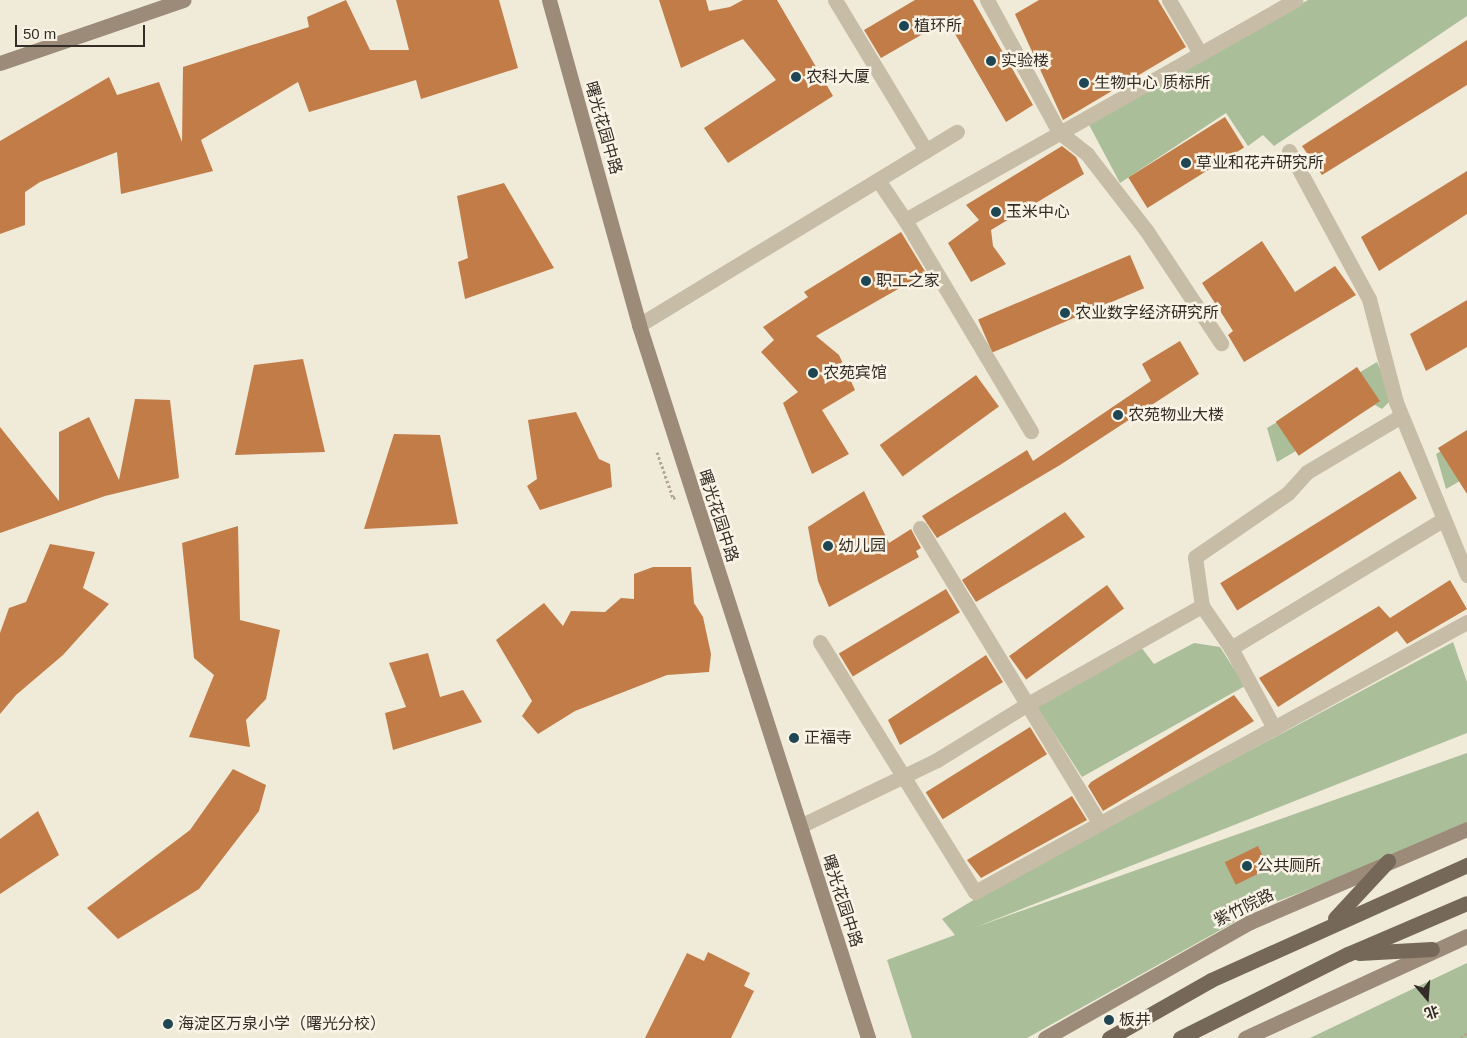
<!DOCTYPE html>
<meta charset="utf-8">
<style>
body{margin:0}
#map{position:relative;width:1467px;height:1038px;overflow:hidden;background:#f0ead9;font-family:Arial,"Noto Sans SC",sans-serif}
div>[style]{position:absolute}
.green>*{inset:0;background:#abbe9a}
.building>*{inset:0;background:#c17c47;transform-origin:0 0}
.path>*{height:3px;margin-top:-1.5px;transform-origin:0;background:repeating-linear-gradient(90deg,#b3a690 0 2.5px,transparent 0 5px)}
.street>*{height:15px;margin:-7.5px;padding:0 7.5px;transform-origin:7.5px;border-radius:7.5px;background:#c7bca6}
.secondary>*{height:15px;margin:-7.5px;padding:0 7.5px;transform-origin:7.5px;border-radius:7.5px;background:#9b8b78}
.primary>*{height:15px;margin:-7.5px;padding:0 7.5px;transform-origin:7.5px;border-radius:7.5px;background:#756858}
.dots>*{width:14px;height:14px;translate:-50% -50%;box-sizing:border-box;border:2px solid #f8f3e5;border-radius:50%}
span{translate:-50% -50%;white-space:nowrap;text-align:center;line-height:1.15;-webkit-text-stroke:5px #f8f3e5;paint-order:stroke}
.poi-label{font-size:16px;color:#342d27}
.left{translate:0 -50%;text-align:left}
.street-label{font-size:16px;color:#342d27}
.north{position:absolute;left:1402px;top:973px;width:50px;height:50px;-webkit-text-stroke:4px #f8f3e5;paint-order:stroke;rotate:162deg;font-size:14px;font-weight:700;line-height:20px;text-align:center;color:#342d27}
.north::after{content:'';display:block;margin:auto;width:18px;height:22px;background:#342d27;clip-path:polygon(50% 0,100% 100%,50% 72%,0 100%)}
.scale{position:absolute;left:15px;top:25px;width:130px;height:22px;box-sizing:border-box;border:2px solid #342d27;border-top:0;padding-left:6px;font-size:15px;line-height:18px;white-space:nowrap;color:#342d27;-webkit-text-stroke:4px #f8f3e5;paint-order:stroke}
</style>
<div id="map">
<div class="green">
<div style="clip-path:polygon(1308px 0,1467px 0,1467px 16px,1274px 146px,1263px 135px,1248px 146px,1226px 113px,1120px 183px,1087px 121px)"></div>
<div style="clip-path:polygon(1377px 362px,1393px 398px,1382px 409px,1375px 405px,1277px 462px,1267px 428px)"></div>
<div style="clip-path:polygon(1467px 435px,1467px 477px,1446px 489px,1436px 454px)"></div>
<div style="clip-path:polygon(1453px 642px,1467px 682px,1467px 733px,976px 927px,1467px 753px,1467px 828px,1258px 909px,1027px 1038px,912px 1038px,887px 960px,955px 935px,942px 919px,1005px 881px)"></div>
<div style="clip-path:polygon(1194px 643px,1220px 647px,1245px 686px,1082px 777px,1037px 707px,1141px 647px,1154px 664px)"></div>
<div style="clip-path:polygon(1467px 963px,1467px 1038px,1310px 1038px)"></div>
</div>
<div class="building">
<div style="clip-path:polygon(346px 0,370px 50px,409px 50px,396px 0,499px 0,518px 68px,421px 99px,416px 80px,309px 112px,298px 82px,201px 140px,213px 171px,121px 194px,117px 152px,40px 182px,25px 192px,25px 225px,0 234px,0 141px,109px 77px,117px 95px,159px 82px,182px 142px,183px 67px,309px 27px,307px 17px)"></div>
<div style="clip-path:polygon(659px 0,706px 0,709px 11px,730px 7px,743px 0,777px 0,833px 96px,728px 163px,704px 128px,776px 80px,743px 39px,681px 68px)"></div>
<div style="clip-path:polygon(915px 0,973px 0,1033px 105px,1006px 122px,947px 20px,881px 58px,864px 30px)"></div>
<div style="clip-path:polygon(1039px 0,1158px 0,1186px 47px,1063px 120px,1015px 14px)"></div>
<div style="clip-path:polygon(1467px 40px,1467px 85px,1322px 175px,1302px 146px)"></div>
<div style="left:1225px;top:117px;width:36px;height:114px;rotate:58deg"></div>
<div style="clip-path:polygon(1062px 146px,1076px 157px,1084px 174px,991px 230px,993px 246px,1006px 264px,971px 282px,948px 243px,979px 220px,966px 205px)"></div>
<div style="clip-path:polygon(1467px 171px,1467px 214px,1379px 271px,1361px 237px)"></div>
<div style="clip-path:polygon(504px 183px,554px 268px,465px 299px,458px 262px,468px 258px,457px 196px)"></div>
<div style="clip-path:polygon(901px 232px,926px 273px,816px 336px,839px 355px,855px 390px,822px 410px,849px 454px,812px 474px,783px 403px,798px 392px,761px 352px,774px 340px,763px 327px,808px 297px,804px 292px)"></div>
<div style="clip-path:polygon(1262px 241px,1295px 292px,1335px 266px,1356px 295px,1244px 362px,1228px 335px,1233px 331px,1202px 283px)"></div>
<div style="left:1130px;top:255px;width:36px;height:165px;rotate:67deg"></div>
<div style="clip-path:polygon(1467px 300px,1467px 347px,1426px 371px,1410px 334px)"></div>
<div style="clip-path:polygon(1180px 341px,1199px 374px,1060px 465px,937px 538px,922px 516px,1027px 450px,1033px 461px,1151px 381px,1142px 364px)"></div>
<div style="clip-path:polygon(303px 359px,325px 452px,235px 455px,254px 365px)"></div>
<div style="left:1357px;top:367px;width:41px;height:98px;rotate:56deg"></div>
<div style="left:976px;top:375px;width:39px;height:119px;rotate:54deg"></div>
<div style="clip-path:polygon(135px 399px,170px 400px,179px 478px,105px 496px,0 533px,0 427px,59px 501px,59px 432px,89px 417px,119px 480px)"></div>
<div style="clip-path:polygon(576px 412px,599px 459px,610px 464px,612px 487px,540px 510px,527px 486px,537px 479px,528px 420px)"></div>
<div style="clip-path:polygon(1467px 430px,1467px 494px,1438px 448px)"></div>
<div style="clip-path:polygon(394px 434px,440px 435px,458px 524px,364px 529px)"></div>
<div style="left:1400px;top:471px;width:32px;height:212px;rotate:58deg"></div>
<div style="clip-path:polygon(864px 491px,889px 543px,911px 529px,921px 548px,916px 551px,919px 557px,829px 607px,818px 581px,808px 527px)"></div>
<div style="clip-path:polygon(1065px 512px,1085px 537px,976px 602px,962px 580px)"></div>
<div style="clip-path:polygon(238px 526px,240px 620px,280px 630px,266px 699px,246px 720px,250px 747px,189px 737px,214px 675px,194px 658px,182px 543px)"></div>
<div style="clip-path:polygon(50px 544px,95px 552px,83px 588px,109px 604px,63px 655px,16px 695px,0 714px,0 633px,9px 608px,26px 602px)"></div>
<div style="clip-path:polygon(653px 567px,691px 567px,694px 603px,703px 617px,711px 654px,709px 672px,667px 675px,575px 711px,538px 734px,522px 716px,532px 701px,496px 640px,544px 603px,563px 626px,571px 611px,605px 612px,621px 598px,634px 599px,634px 574px)"></div>
<div style="clip-path:polygon(1450px 580px,1467px 609px,1407px 644px,1397px 631px,1278px 707px,1259px 678px,1379px 606px,1390px 618px)"></div>
<div style="left:1107px;top:585px;width:29px;height:121px;rotate:54deg"></div>
<div style="left:946px;top:589px;width:27px;height:125px;rotate:59deg"></div>
<div style="clip-path:polygon(428px 653px,440px 697px,463px 690px,482px 722px,393px 750px,385px 713px,406px 707px,389px 663px)"></div>
<div style="clip-path:polygon(986px 655px,1003px 682px,900px 745px,888px 720px)"></div>
<div style="clip-path:polygon(1234px 695px,1254px 721px,1103px 811px,1088px 786px,1091px 782px)"></div>
<div style="left:1030px;top:727px;width:32px;height:123px;rotate:58deg"></div>
<div style="clip-path:polygon(233px 769px,266px 785px,259px 811px,199px 889px,118px 939px,87px 908px,190px 830px)"></div>
<div style="clip-path:polygon(1072px 796px,1087px 820px,981px 878px,967px 860px)"></div>
<div style="clip-path:polygon(38px 811px,59px 855px,0 894px,0 839px)"></div>
<div style="left:1258px;top:846px;width:25px;height:37px;rotate:64deg"></div>
<div style="clip-path:polygon(708px 952px,750px 973px,744px 986px,754px 991px,731px 1038px,645px 1038px,687px 953px,704px 961px)"></div>
</div>
<div class="path">
<div style="left:657px;top:452px;width:49px;rotate:70.8deg"></div>
<div style="left:673px;top:498px;width:5px;rotate:-22deg"></div>
<div style="left:706px;top:487px;width:4px;rotate:-14deg"></div>
<div style="left:710px;top:486px;width:15px;rotate:74deg"></div>
<div style="left:1461px;top:1038px;width:8px;rotate:-40deg"></div>
</div>
<div class="street">
<div style="left:835px;top:0;width:176px;rotate:58.9deg"></div>
<div style="left:987px;top:0;width:150px;rotate:61.4deg"></div>
<div style="left:1059px;top:132px;width:36px;rotate:38deg"></div>
<div style="left:1087px;top:154px;width:96px;rotate:52.2deg"></div>
<div style="left:1146px;top:230px;width:136px;rotate:56.4deg"></div>
<div style="left:1169px;top:0;width:61px;rotate:59.7deg"></div>
<div style="left:1289px;top:151px;width:168px;rotate:61.6deg"></div>
<div style="left:1369px;top:299px;width:106px;rotate:75.3deg"></div>
<div style="left:1396px;top:402px;width:187px;rotate:67.7deg"></div>
<div style="left:878px;top:180px;width:48px;rotate:56deg"></div>
<div style="left:905px;top:220px;width:448px;rotate:-29.4deg"></div>
<div style="left:905px;top:220px;width:246px;rotate:59.2deg"></div>
<div style="left:639px;top:325px;width:372px;rotate:-31.3deg"></div>
<div style="left:920px;top:528px;width:346px;rotate:58.7deg"></div>
<div style="left:1202px;top:606px;width:49px;rotate:-98.1deg"></div>
<div style="left:1195px;top:557px;width:113px;rotate:-34.5deg"></div>
<div style="left:1288px;top:493px;width:28px;rotate:-48deg"></div>
<div style="left:1307px;top:472px;width:109px;rotate:-30.8deg"></div>
<div style="left:820px;top:642px;width:294px;rotate:58.2deg"></div>
<div style="left:975px;top:892px;width:561px;rotate:-28.76deg"></div>
<div style="left:1231px;top:648px;width:91px;rotate:61.7deg"></div>
<div style="left:800px;top:826px;width:152px;rotate:-25.7deg"></div>
<div style="left:937px;top:760px;width:105px;rotate:-31.7deg"></div>
<div style="left:1026px;top:705px;width:202px;rotate:-29.4deg"></div>
<div style="left:1202px;top:606px;width:51px;rotate:55.4deg"></div>
<div style="left:1231px;top:648px;width:249px;rotate:-31.2deg"></div>
</div>
<div class="secondary">
<div style="left:549px;top:0;width:337px;rotate:74.5deg"></div>
<div style="left:639px;top:325px;width:749px;rotate:72.19deg"></div>
<div style="left:0;top:63px;width:194px;rotate:-19deg"></div>
<div style="left:1045px;top:1038px;width:236px;rotate:-29.5deg"></div>
<div style="left:1250px;top:922px;width:236px;rotate:-23.2deg"></div>
<div style="left:1245px;top:1038px;width:244px;rotate:-24.7deg"></div>
</div>
<div class="primary">
<div style="left:1335px;top:918px;width:78px;rotate:-47.1deg"></div>
<div style="left:1359px;top:953px;width:73px;rotate:-3.1deg"></div>
<div style="left:1109px;top:1038px;width:117px;rotate:-29.6deg"></div>
<div style="left:1211px;top:980px;width:281px;rotate:-24.2deg"></div>
<div style="left:1180px;top:1038px;width:188px;rotate:-26.6deg"></div>
<div style="left:1348px;top:954px;width:129px;rotate:-23.2deg"></div>
</div>
<div class="dots">
<div style="left:904px;top:26px;background:#1e4653"></div>
<div style="left:991px;top:61px;background:#1e4653"></div>
<div style="left:796px;top:77px;background:#1e4653"></div>
<div style="left:1084px;top:83px;background:#1e4653"></div>
<div style="left:1186px;top:163px;background:#1e4653"></div>
<div style="left:996px;top:212px;background:#1e4653"></div>
<div style="left:866px;top:281px;background:#1e4653"></div>
<div style="left:1065px;top:313px;background:#1e4653"></div>
<div style="left:813px;top:373px;background:#1e4653"></div>
<div style="left:1118px;top:415px;background:#1e4653"></div>
<div style="left:828px;top:546px;background:#1e4653"></div>
<div style="left:794px;top:738px;background:#1e4653"></div>
<div style="left:1247px;top:866px;background:#1e4653"></div>
<div style="left:1109px;top:1020px;background:#1e4653"></div>
<div style="left:168px;top:1024px;background:#1e4653"></div>
</div>
<div class="poi-label">
<span class="left" style="left:914px;top:26px">植环所</span>
<span class="left" style="left:1001px;top:61px">实验楼</span>
<span class="left" style="left:806px;top:77px">农科大厦</span>
<span class="left" style="left:1094px;top:83px">生物中心 质标所</span>
<span class="left" style="left:1196px;top:163px">草业和花卉研究所</span>
<span class="left" style="left:1006px;top:212px">玉米中心</span>
<span class="left" style="left:876px;top:281px">职工之家</span>
<span class="left" style="left:1075px;top:313px">农业数字经济研究所</span>
<span class="left" style="left:823px;top:373px">农苑宾馆</span>
<span class="left" style="left:1128px;top:415px">农苑物业大楼</span>
<span class="left" style="left:838px;top:546px">幼儿园</span>
<span class="left" style="left:804px;top:738px">正福寺</span>
<span class="left" style="left:1257px;top:866px">公共厕所</span>
<span class="left" style="left:1119px;top:1020px">板井</span>
<span class="left" style="left:178px;top:1024px">海淀区万泉小学（曙光分校）</span>
</div>
<div class="street-label">
<span style="left:603px;top:128px;rotate:74deg">曙光花园中路</span>
<span style="left:718px;top:516px;rotate:72deg">曙光花园中路</span>
<span style="left:842px;top:901px;rotate:72deg">曙光花园中路</span>
<span style="left:1244px;top:908px;rotate:-26deg">紫竹院路</span>
</div>
<div class="north">北</div>
<div class="scale">50 m</div>
</div>
